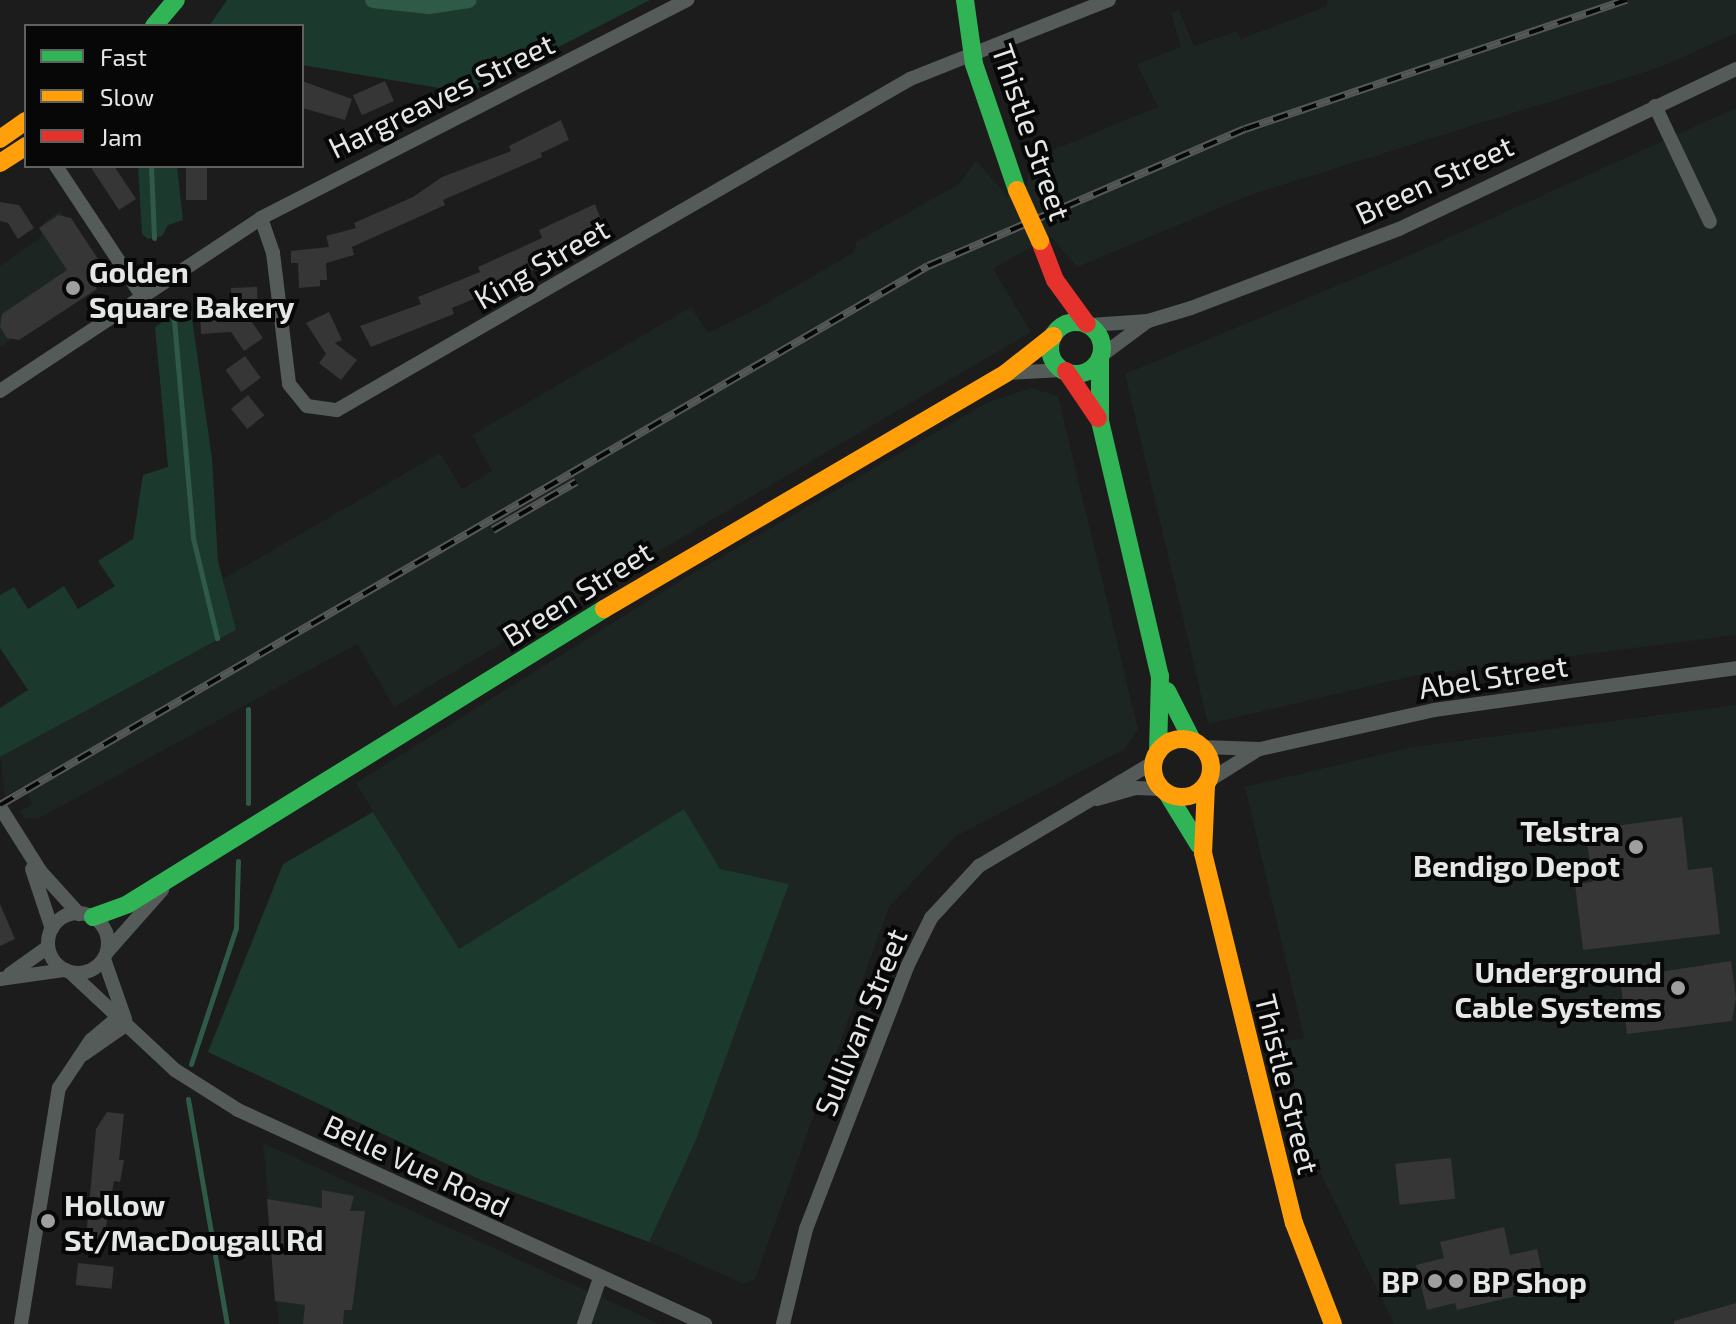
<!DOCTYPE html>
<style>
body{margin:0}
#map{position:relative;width:1736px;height:1324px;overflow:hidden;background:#1b1c1b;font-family:"Exo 2",sans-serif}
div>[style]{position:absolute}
.built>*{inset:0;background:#1c2521}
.green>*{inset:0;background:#1c392d}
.stream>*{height:5px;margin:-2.5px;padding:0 2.5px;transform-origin:2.5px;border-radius:2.5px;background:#2f5a48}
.canal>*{height:16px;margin:-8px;padding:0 8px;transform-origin:8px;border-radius:8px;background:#2f5a48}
.building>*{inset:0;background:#363636;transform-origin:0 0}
.street>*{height:14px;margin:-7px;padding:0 7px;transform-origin:7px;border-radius:7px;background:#555b58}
.street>.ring{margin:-7px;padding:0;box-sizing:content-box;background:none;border:14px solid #555b58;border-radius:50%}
.fast>*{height:18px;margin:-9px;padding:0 9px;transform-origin:9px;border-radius:9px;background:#30b455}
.fast>.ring{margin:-9px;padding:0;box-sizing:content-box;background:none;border:18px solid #30b455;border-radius:50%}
.slow>*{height:18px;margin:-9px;padding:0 9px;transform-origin:9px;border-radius:9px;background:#ff9f0a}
.slow>.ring{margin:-9px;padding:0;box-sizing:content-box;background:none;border:18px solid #ff9f0a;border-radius:50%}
.jam>*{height:18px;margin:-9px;padding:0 9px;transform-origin:9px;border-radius:9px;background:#e5322d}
.rail>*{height:8px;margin-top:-4px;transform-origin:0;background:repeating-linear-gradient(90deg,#060706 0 15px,#545856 0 30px);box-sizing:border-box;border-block:2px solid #545856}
.slow-bridge>*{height:18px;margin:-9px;padding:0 9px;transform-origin:9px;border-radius:9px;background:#ff9f0a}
.dots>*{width:22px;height:22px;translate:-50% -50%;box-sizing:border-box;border:4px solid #060706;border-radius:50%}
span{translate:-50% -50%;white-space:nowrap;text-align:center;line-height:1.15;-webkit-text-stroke:8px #060706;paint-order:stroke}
.street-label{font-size:30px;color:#e4e7e5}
.poi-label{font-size:30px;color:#e4e7e5;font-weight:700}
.left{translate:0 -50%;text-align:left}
.right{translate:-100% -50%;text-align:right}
.legend{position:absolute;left:24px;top:24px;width:280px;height:144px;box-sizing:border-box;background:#060706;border:2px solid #5f615f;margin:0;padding:10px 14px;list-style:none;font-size:24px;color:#e4e7e5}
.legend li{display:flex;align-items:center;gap:16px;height:40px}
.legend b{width:40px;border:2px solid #5f615f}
</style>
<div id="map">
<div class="built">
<div style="clip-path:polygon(1327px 0,1736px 0,1736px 33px,1661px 67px,1253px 194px,1077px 267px,1050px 236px,993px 269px,1031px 332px,394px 707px,357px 644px,38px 819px,24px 818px,20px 811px,32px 804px,24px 786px,5px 796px,0 757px,235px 631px,223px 579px,440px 453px,462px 489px,492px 471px,472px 435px,691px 307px,708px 333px,760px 307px,854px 252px,856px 242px,959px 184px,976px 160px,1007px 196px,1026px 188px,1031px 159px,1158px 107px,1137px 64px,1181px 47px,1171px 13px,1179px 10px,1194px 46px,1237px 31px,1241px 39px,1327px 6px)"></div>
<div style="clip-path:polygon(1736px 108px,1736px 635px,1413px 676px,1208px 724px,1125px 374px,1408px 256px)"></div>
<div style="clip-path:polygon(60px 211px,106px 275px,0 347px,0 266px,40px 238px,44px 222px)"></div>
<div style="clip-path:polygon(1031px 388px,1058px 396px,1138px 729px,1125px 749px,956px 836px,889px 907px,755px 1279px,744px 1284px,649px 1242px,696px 1140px,789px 884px,720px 869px,683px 810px,458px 950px,356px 783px,688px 576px,988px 402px)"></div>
<div style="clip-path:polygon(1736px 705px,1736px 1324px,1394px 1324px,1310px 1151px,1284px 1041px,1304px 1038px,1245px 787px,1412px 747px)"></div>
<div style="clip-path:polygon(263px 1143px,660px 1324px,279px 1324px)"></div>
</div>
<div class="green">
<div style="clip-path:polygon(227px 0,650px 0,469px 93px,302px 65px,302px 26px,209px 26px)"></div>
<div style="clip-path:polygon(138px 166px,177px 166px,183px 220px,168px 225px,162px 236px,148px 239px,142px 234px)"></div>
<div style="clip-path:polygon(190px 304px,212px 459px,218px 561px,236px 630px,0 757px,0 708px,28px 690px,0 648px,0 595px,14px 587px,28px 609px,64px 586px,78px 609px,115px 586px,98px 561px,133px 539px,143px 475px,168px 467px,155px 327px)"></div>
<div style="clip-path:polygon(684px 809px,720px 869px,789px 884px,696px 1140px,649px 1242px,481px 1180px,208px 1052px,283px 864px,373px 812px,459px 949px)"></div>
</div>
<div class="stream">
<div style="left:151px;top:166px;width:72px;rotate:87.6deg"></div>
<div style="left:174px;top:320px;width:219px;rotate:85deg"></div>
<div style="left:193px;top:538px;width:103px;rotate:76.5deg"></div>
<div style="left:248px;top:709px;width:94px;rotate:90deg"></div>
<div style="left:191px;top:1064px;width:143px;rotate:-71.7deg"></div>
<div style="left:236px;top:928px;width:67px;rotate:-88.3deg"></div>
<div style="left:188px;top:1099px;width:228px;rotate:80.2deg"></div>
</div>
<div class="canal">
<div style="left:373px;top:0;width:56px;rotate:6.1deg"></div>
<div style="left:429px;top:6px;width:40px;rotate:-8.5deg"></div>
</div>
<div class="building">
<div style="clip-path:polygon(302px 81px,352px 99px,345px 120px,302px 108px)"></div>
<div style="left:385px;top:81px;width:22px;height:35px;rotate:66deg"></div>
<div style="clip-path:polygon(561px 120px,569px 140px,541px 153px,542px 157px,443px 200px,445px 205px,352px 247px,354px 255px,326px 263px,327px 280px,320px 280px,320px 286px,299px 288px,298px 263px,291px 263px,291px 251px,329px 247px,326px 236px,356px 228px,354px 223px,413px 197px,442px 177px,511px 151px,509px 146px)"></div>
<div style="clip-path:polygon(90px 166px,114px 166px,136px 199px,119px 210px)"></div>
<div style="left:186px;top:166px;width:21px;height:34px"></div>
<div style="clip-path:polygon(0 202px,19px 205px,34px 228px,18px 239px,8px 223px,0 221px)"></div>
<div style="clip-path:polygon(595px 204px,603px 225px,541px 253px,546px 265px,479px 291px,481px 296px,452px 308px,454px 314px,371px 347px,360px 326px,421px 304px,418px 297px,480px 272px,478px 267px,542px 238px,539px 230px)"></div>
<div style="clip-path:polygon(58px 215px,71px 218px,102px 265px,87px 274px,97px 289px,19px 340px,7px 338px,0 327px,2px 314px,67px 270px,39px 228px)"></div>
<div style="clip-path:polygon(257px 287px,258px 312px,245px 312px,263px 338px,244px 351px,231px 332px,201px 334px,200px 311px,232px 310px,231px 288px)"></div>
<div style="clip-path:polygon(329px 312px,342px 340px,335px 343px,357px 360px,341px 380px,319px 363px,326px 354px,306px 323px)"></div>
<div style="left:245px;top:356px;width:27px;height:24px;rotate:54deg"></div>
<div style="left:248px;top:395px;width:26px;height:22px;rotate:51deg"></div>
<div style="clip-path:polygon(1682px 817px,1688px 870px,1712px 867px,1720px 934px,1583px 950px,1575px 884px,1593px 882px,1585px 830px)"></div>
<div style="clip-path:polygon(0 904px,15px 939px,0 946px)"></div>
<div style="clip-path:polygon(1731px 961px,1736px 998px,1732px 1021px,1627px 1034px,1620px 978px)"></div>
<div style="clip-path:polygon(107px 1112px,124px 1114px,119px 1160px,124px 1160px,120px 1182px,114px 1181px,106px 1227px,120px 1229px,118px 1243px,86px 1239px,96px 1129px)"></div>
<div style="left:1451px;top:1158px;width:41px;height:56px;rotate:84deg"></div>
<div style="clip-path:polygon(322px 1190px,354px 1196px,350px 1211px,365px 1211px,352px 1310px,344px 1310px,343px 1324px,303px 1324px,305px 1305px,275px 1301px,267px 1199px,322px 1208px)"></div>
<div style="clip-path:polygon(1504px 1227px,1510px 1255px,1537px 1249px,1546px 1289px,1457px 1310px,1455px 1303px,1427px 1310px,1416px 1265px,1444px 1258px,1440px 1242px)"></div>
<div style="left:78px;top:1263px;width:36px;height:22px;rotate:6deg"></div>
<div style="clip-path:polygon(1736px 1303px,1736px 1324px,1674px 1324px,1674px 1321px)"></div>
</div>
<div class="street">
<div style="left:1655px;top:106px;width:128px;rotate:64.6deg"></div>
<div style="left:56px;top:166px;width:156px;rotate:56.5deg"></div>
<div style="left:261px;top:218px;width:37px;rotate:71deg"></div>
<div style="left:273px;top:253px;width:132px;rotate:83deg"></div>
<div style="left:289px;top:384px;width:28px;rotate:51deg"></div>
<div style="left:307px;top:406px;width:30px;rotate:8deg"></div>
<div style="left:337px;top:410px;width:662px;rotate:-30.01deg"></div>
<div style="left:910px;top:79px;width:214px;rotate:-21.7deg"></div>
<div style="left:1090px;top:325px;width:58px;rotate:-3.9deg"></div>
<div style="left:1148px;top:321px;width:45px;rotate:-16.8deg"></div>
<div style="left:1191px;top:308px;width:222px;rotate:-20.8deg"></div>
<div style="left:1399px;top:229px;width:373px;rotate:-25.4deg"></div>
<div style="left:1101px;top:356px;width:59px;rotate:-36.7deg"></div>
<div style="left:1008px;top:373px;width:55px;rotate:-3.1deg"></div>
<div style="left:0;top:391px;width:313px;rotate:-33.5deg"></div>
<div style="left:261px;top:218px;width:479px;rotate:-27.1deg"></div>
<div style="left:1201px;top:747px;width:59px;rotate:1.9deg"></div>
<div style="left:1260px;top:749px;width:178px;rotate:-12.6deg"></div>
<div style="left:1434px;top:710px;width:305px;rotate:-7.9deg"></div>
<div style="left:1208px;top:781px;width:60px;rotate:-32.1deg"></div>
<div style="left:1097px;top:799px;width:40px;rotate:-16deg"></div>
<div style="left:1135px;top:788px;width:27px;rotate:2deg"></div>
<div style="left:0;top:807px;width:77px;rotate:57.8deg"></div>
<div style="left:41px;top:872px;width:57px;rotate:47.9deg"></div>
<div style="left:32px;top:869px;width:63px;rotate:71.6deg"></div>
<div class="ring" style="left:48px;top:913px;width:46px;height:46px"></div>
<div style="left:107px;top:952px;width:83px;rotate:-48.4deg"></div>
<div style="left:104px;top:959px;width:64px;rotate:70.7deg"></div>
<div style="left:71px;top:973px;width:142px;rotate:43deg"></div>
<div style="left:175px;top:1070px;width:75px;rotate:32.4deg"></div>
<div style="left:238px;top:1110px;width:514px;rotate:24.62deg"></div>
<div style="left:10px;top:974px;width:47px;rotate:-35.4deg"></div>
<div style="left:0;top:979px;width:66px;rotate:-7.9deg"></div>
<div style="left:84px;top:1054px;width:52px;rotate:-34.9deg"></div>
<div style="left:21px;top:1324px;width:239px;rotate:-80.9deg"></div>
<div style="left:59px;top:1088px;width:58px;rotate:-56.3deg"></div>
<div style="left:91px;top:1040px;width:40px;rotate:-40deg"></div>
<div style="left:584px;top:1324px;width:49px;rotate:-70.8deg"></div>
<div style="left:783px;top:1324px;width:98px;rotate:-76.4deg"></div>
<div style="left:806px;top:1229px;width:281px;rotate:-68.9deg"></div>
<div style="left:907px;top:967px;width:55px;rotate:-63.9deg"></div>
<div style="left:931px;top:918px;width:71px;rotate:-47.3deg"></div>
<div style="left:979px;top:866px;width:204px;rotate:-30.7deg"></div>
</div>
<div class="fast">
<div style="left:965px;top:0;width:65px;rotate:82deg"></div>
<div style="left:974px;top:64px;width:133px;rotate:71.2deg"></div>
<div style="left:154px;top:26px;width:34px;rotate:-50deg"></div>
<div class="ring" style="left:1050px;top:322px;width:34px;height:34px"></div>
<div style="left:1100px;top:358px;width:63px;rotate:90deg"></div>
<div style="left:1100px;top:421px;width:262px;rotate:76.8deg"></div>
<div style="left:1160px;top:676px;width:76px;rotate:91.5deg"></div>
<div style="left:1167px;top:691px;width:57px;rotate:63deg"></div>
<div style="left:1167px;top:793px;width:61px;rotate:58.4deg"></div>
<div style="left:93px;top:917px;width:37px;rotate:-20deg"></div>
<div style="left:128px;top:904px;width:560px;rotate:-31.79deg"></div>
</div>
<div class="slow">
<div style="left:0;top:139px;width:32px;rotate:-35deg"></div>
<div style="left:0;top:163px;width:31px;rotate:-33deg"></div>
<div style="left:604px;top:609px;width:466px;rotate:-30.4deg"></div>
<div style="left:1006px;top:373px;width:60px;rotate:-38.2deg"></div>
<div class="ring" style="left:1153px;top:739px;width:40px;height:40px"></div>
<div style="left:1206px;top:785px;width:68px;rotate:92.5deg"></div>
<div style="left:1203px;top:853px;width:381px;rotate:76.2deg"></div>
<div style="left:1294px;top:1223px;width:108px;rotate:68.9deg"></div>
</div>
<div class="jam">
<div style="left:1040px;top:241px;width:42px;rotate:69deg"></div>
<div style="left:1055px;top:280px;width:54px;rotate:54deg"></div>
<div style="left:1066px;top:371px;width:57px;rotate:55.8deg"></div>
</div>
<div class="rail">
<div style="left:493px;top:530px;width:96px;rotate:-30deg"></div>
<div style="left:0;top:805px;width:1073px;rotate:-30.15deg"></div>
<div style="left:928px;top:266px;width:345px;rotate:-23.4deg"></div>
<div style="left:1245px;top:129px;width:403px;rotate:-18.7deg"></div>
</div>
<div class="slow-bridge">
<div style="left:1017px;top:190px;width:56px;rotate:65.7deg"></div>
</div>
<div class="dots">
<div style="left:73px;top:288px;background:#9ea09e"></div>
<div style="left:1636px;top:847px;background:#9ea09e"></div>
<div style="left:1678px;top:988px;background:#9ea09e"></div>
<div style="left:48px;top:1221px;background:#9ea09e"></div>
<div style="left:1435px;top:1281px;background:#9ea09e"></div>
<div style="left:1456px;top:1281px;background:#9ea09e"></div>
</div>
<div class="street-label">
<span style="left:441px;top:95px;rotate:-26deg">Hargreaves Street</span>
<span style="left:1032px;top:132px;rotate:71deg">Thistle Street</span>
<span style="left:1434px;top:179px;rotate:-25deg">Breen Street</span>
<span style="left:541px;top:263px;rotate:-30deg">King Street</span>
<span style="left:577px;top:593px;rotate:-32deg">Breen Street</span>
<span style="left:1493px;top:676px;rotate:-9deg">Abel Street</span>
<span style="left:860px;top:1022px;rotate:-68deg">Sullivan Street</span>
<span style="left:1288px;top:1084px;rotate:76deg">Thistle Street</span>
<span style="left:417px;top:1165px;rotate:25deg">Belle Vue Road</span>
</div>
<div class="poi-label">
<span class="left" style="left:89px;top:288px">Golden<br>Square Bakery</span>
<span class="right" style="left:1620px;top:847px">Telstra<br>Bendigo Depot</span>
<span class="right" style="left:1662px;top:988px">Underground<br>Cable Systems</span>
<span class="left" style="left:64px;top:1221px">Hollow<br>St/MacDougall Rd</span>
<span class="right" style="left:1419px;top:1281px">BP</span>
<span class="left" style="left:1472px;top:1281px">BP Shop</span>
</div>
<ul class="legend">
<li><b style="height:10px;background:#30b455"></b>Fast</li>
<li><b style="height:10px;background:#ff9f0a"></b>Slow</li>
<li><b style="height:10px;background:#e5322d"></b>Jam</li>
</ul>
</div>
